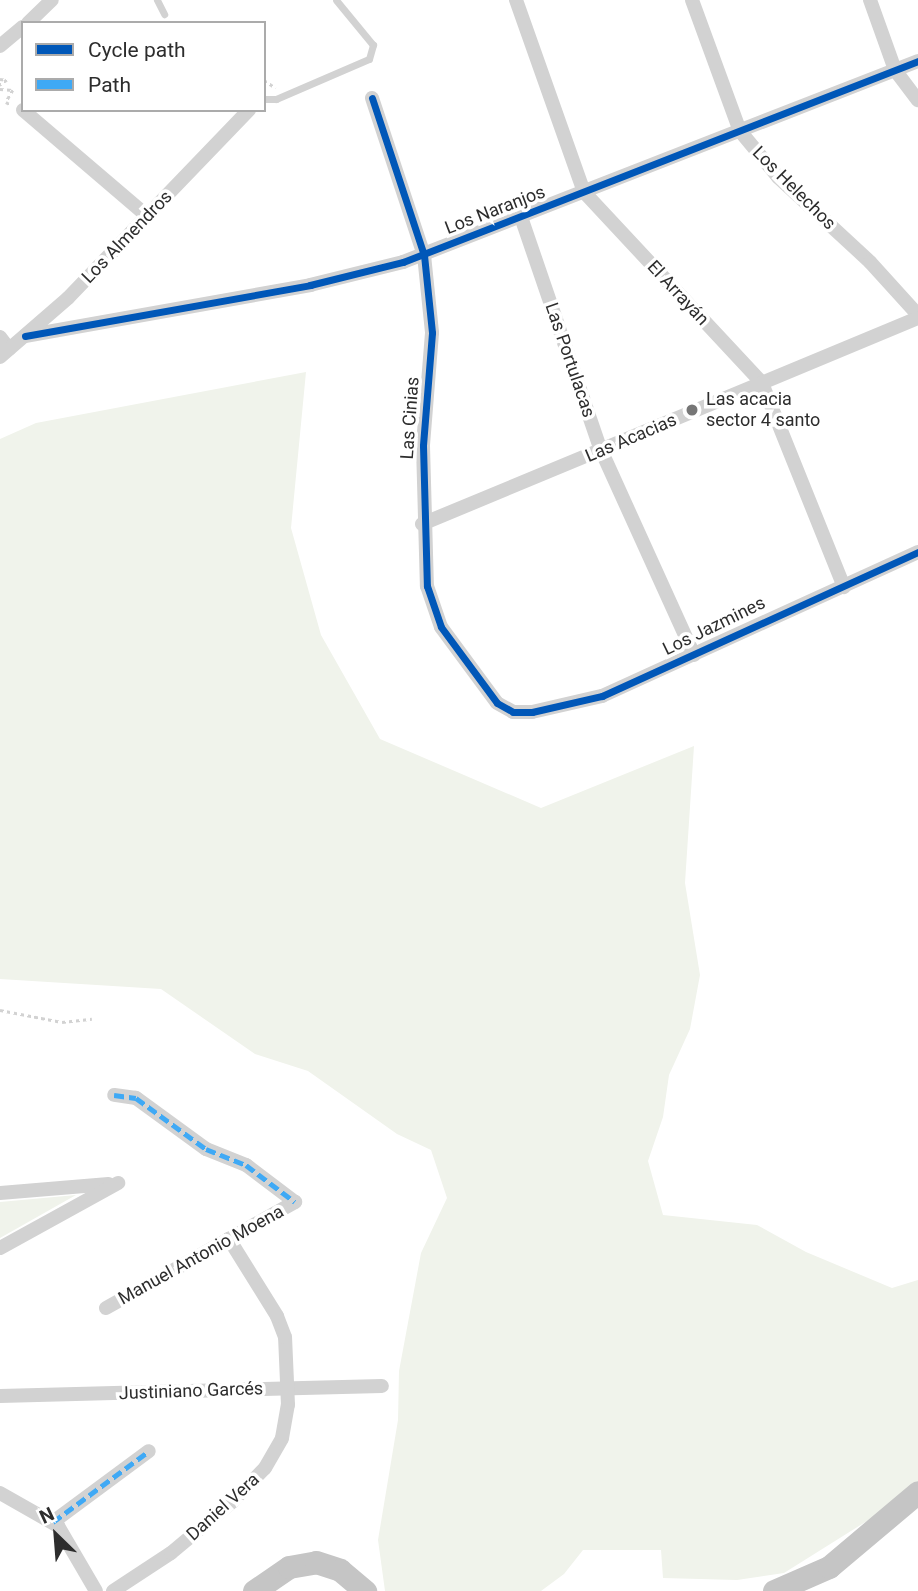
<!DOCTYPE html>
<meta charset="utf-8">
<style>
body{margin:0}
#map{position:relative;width:918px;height:1591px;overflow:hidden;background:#fff;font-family:Roboto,sans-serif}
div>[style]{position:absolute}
.green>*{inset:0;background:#f0f3eb}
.path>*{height:2.5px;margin-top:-1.25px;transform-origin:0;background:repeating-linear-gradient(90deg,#d2d2d2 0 3.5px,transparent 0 7px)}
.lane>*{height:7px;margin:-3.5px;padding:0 3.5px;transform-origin:3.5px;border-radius:3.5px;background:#d2d2d2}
.street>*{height:14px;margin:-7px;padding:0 7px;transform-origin:7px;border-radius:7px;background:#d2d2d2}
.primary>*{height:23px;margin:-11.5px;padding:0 11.5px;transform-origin:11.5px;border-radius:11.5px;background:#c5c5c5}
.quiet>*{height:5px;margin-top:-2.5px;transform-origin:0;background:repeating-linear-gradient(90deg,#3fa9f5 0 10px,transparent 0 15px)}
.cycleway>*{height:7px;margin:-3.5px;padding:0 3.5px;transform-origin:3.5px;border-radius:3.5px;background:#0057b8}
.dots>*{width:19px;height:19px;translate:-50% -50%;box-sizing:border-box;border:4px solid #fff;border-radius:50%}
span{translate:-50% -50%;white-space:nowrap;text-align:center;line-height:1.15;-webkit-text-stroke:7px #fff;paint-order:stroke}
.street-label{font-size:18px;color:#2d2d2d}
.poi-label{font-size:18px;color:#2d2d2d}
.left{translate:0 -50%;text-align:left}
.legend{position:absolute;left:21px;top:21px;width:245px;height:91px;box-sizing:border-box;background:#fff;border:2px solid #ababab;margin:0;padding:9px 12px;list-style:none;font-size:21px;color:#2d2d2d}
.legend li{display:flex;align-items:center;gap:14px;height:35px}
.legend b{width:35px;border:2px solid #ababab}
.north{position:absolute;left:21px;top:1500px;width:70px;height:70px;-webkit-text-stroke:5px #fff;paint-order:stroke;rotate:335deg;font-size:19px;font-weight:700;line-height:28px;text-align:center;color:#2d2d2d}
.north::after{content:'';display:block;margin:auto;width:24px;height:32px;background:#2d2d2d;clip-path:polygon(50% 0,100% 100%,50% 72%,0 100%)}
</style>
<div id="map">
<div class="green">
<div style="clip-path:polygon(306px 372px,291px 528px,321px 635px,380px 739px,541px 808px,694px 746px,685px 883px,700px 975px,690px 1029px,669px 1075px,663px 1117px,648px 1161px,663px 1215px,757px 1225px,806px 1252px,892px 1288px,918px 1280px,918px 1489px,784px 1573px,737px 1580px,663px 1578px,661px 1550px,583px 1550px,564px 1574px,541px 1591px,385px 1591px,378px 1540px,398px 1420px,399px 1371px,421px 1253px,447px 1198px,431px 1150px,397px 1134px,308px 1071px,255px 1054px,161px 989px,0 979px,0 439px,36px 423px)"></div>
<div style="clip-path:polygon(76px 1195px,0 1238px,0 1202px)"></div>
</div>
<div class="path">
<div style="left:0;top:79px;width:7px;rotate:8deg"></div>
<div style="left:7px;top:80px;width:9px;rotate:144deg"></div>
<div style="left:264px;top:80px;width:14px;rotate:34deg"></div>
<div style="left:0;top:89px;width:13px;rotate:4deg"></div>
<div style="left:13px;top:90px;width:14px;rotate:120deg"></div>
<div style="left:6px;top:102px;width:6px;rotate:31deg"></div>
<div style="left:0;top:1010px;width:63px;rotate:11deg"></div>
<div style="left:62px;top:1022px;width:30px;rotate:-6deg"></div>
</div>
<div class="lane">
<div style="left:157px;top:0;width:16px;rotate:63deg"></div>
<div style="left:264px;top:99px;width:12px"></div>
<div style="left:276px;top:99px;width:101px;rotate:-23.3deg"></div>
<div style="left:369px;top:59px;width:15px;rotate:-74deg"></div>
<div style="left:373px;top:45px;width:58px;rotate:-129.4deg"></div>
</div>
<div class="street">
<div style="left:516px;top:0;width:204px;rotate:70.5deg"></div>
<div style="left:584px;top:192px;width:261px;rotate:47deg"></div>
<div style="left:762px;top:383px;width:220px;rotate:68.1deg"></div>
<div style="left:692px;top:0;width:140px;rotate:69.9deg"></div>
<div style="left:740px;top:131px;width:60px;rotate:50.4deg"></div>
<div style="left:778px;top:177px;width:125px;rotate:42.7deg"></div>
<div style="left:870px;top:262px;width:72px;rotate:47.8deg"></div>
<div style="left:870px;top:0;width:74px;rotate:70.3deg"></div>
<div style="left:895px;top:70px;width:38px;rotate:53deg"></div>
<div style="left:28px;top:23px;width:33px;rotate:-44deg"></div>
<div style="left:0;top:46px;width:30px;rotate:-40deg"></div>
<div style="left:372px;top:98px;width:165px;rotate:71.7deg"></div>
<div style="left:424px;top:255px;width:78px;rotate:84.1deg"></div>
<div style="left:432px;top:333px;width:113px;rotate:94.6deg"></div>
<div style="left:423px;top:446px;width:140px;rotate:88.4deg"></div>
<div style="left:427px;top:586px;width:43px;rotate:71.1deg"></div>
<div style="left:441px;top:627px;width:94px;rotate:53.6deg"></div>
<div style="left:497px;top:703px;width:18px;rotate:29deg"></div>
<div style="left:513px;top:712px;width:19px"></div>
<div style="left:532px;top:712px;width:72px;rotate:-12.9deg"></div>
<div style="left:602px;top:696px;width:347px;rotate:-24.5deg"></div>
<div style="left:23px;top:110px;width:163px;rotate:40.5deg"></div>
<div style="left:521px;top:217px;width:246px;rotate:71.1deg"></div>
<div style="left:601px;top:450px;width:225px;rotate:65.6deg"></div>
<div style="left:25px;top:336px;width:290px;rotate:-10.1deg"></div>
<div style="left:310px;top:285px;width:96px;rotate:-13.9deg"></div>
<div style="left:403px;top:262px;width:553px;rotate:-21.32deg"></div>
<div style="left:0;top:337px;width:15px;rotate:53deg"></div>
<div style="left:0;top:357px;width:90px;rotate:-40.9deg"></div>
<div style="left:68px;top:298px;width:261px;rotate:-46.1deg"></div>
<div style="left:422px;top:524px;width:537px;rotate:-22.55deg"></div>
<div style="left:0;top:1193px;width:109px;rotate:-4.7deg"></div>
<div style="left:0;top:1248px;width:135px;rotate:-28.8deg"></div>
<div style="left:106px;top:1308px;width:217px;rotate:-29.3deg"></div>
<div style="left:295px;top:1202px;width:61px;rotate:-142.9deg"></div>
<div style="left:246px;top:1165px;width:43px;rotate:-158.2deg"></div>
<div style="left:206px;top:1149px;width:87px;rotate:-143.9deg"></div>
<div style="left:136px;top:1098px;width:22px;rotate:-172deg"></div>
<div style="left:0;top:1396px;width:382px;rotate:-1.5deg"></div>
<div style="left:0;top:1493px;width:67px;rotate:29.6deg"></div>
<div style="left:58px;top:1526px;width:75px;rotate:59.7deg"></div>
<div style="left:53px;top:1522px;width:119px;rotate:-36.5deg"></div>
<div style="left:113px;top:1591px;width:69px;rotate:-33.2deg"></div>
<div style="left:171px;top:1553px;width:80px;rotate:-39.9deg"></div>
<div style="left:232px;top:1502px;width:47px;rotate:-45.9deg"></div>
<div style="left:265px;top:1468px;width:34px;rotate:-60deg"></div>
<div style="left:282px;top:1438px;width:34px;rotate:-80deg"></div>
<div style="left:288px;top:1405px;width:68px;rotate:-92.5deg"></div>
<div style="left:285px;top:1337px;width:22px;rotate:-111deg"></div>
<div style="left:277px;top:1316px;width:91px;rotate:-121.9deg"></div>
</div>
<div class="primary">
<div style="left:254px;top:1591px;width:42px;rotate:-34.4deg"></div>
<div style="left:289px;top:1567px;width:27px;rotate:-10deg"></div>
<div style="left:316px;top:1562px;width:25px;rotate:18deg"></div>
<div style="left:340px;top:1570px;width:33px;rotate:40deg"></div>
<div style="left:774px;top:1591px;width:60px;rotate:-23.6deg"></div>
<div style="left:829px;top:1567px;width:116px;rotate:-40.1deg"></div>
</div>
<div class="quiet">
<div style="left:114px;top:1095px;width:22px;rotate:8deg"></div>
<div style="left:136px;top:1098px;width:87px;rotate:36.1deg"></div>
<div style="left:206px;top:1149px;width:43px;rotate:21.8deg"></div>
<div style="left:246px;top:1165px;width:61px;rotate:37.1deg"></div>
<div style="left:53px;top:1522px;width:119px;rotate:-36.5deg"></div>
</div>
<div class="cycleway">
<div style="left:372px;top:98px;width:165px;rotate:71.7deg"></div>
<div style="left:424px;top:255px;width:78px;rotate:84.1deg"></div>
<div style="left:432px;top:333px;width:113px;rotate:94.6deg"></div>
<div style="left:423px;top:446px;width:140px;rotate:88.4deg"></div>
<div style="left:427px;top:586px;width:43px;rotate:71.1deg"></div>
<div style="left:441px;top:627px;width:94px;rotate:53.6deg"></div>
<div style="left:497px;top:703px;width:18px;rotate:29deg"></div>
<div style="left:513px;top:712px;width:19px"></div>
<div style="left:532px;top:712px;width:72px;rotate:-12.9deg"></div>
<div style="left:602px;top:696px;width:347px;rotate:-24.5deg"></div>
<div style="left:25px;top:336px;width:290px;rotate:-10.1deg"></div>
<div style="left:310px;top:285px;width:96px;rotate:-13.9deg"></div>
<div style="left:403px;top:262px;width:553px;rotate:-21.32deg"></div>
</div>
<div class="dots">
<div style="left:692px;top:410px;background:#767676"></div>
</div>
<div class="street-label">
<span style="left:794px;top:188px;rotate:45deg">Los Helechos</span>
<span style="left:495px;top:210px;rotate:-21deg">Los Naranjos</span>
<span style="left:127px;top:237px;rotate:-46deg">Los Almendros</span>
<span style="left:678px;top:293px;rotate:47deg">El Arrayán</span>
<span style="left:570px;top:360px;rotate:71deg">Las Portulacas</span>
<span style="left:410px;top:418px;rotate:-86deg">Las Cinias</span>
<span style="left:631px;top:438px;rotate:-23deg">Las Acacias</span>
<span style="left:714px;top:626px;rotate:-26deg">Los Jazmines</span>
<span style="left:201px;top:1255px;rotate:-29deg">Manuel Antonio Moena</span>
<span style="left:191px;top:1391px;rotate:-2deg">Justiniano Garcés</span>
<span style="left:223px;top:1507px;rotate:-42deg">Daniel Vera</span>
</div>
<div class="poi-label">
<span class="left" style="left:706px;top:410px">Las acacia<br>sector 4 santo</span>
</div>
<ul class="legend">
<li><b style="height:9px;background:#0057b8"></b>Cycle path</li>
<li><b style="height:9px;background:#3fa9f5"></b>Path</li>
</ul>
<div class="north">N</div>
</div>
